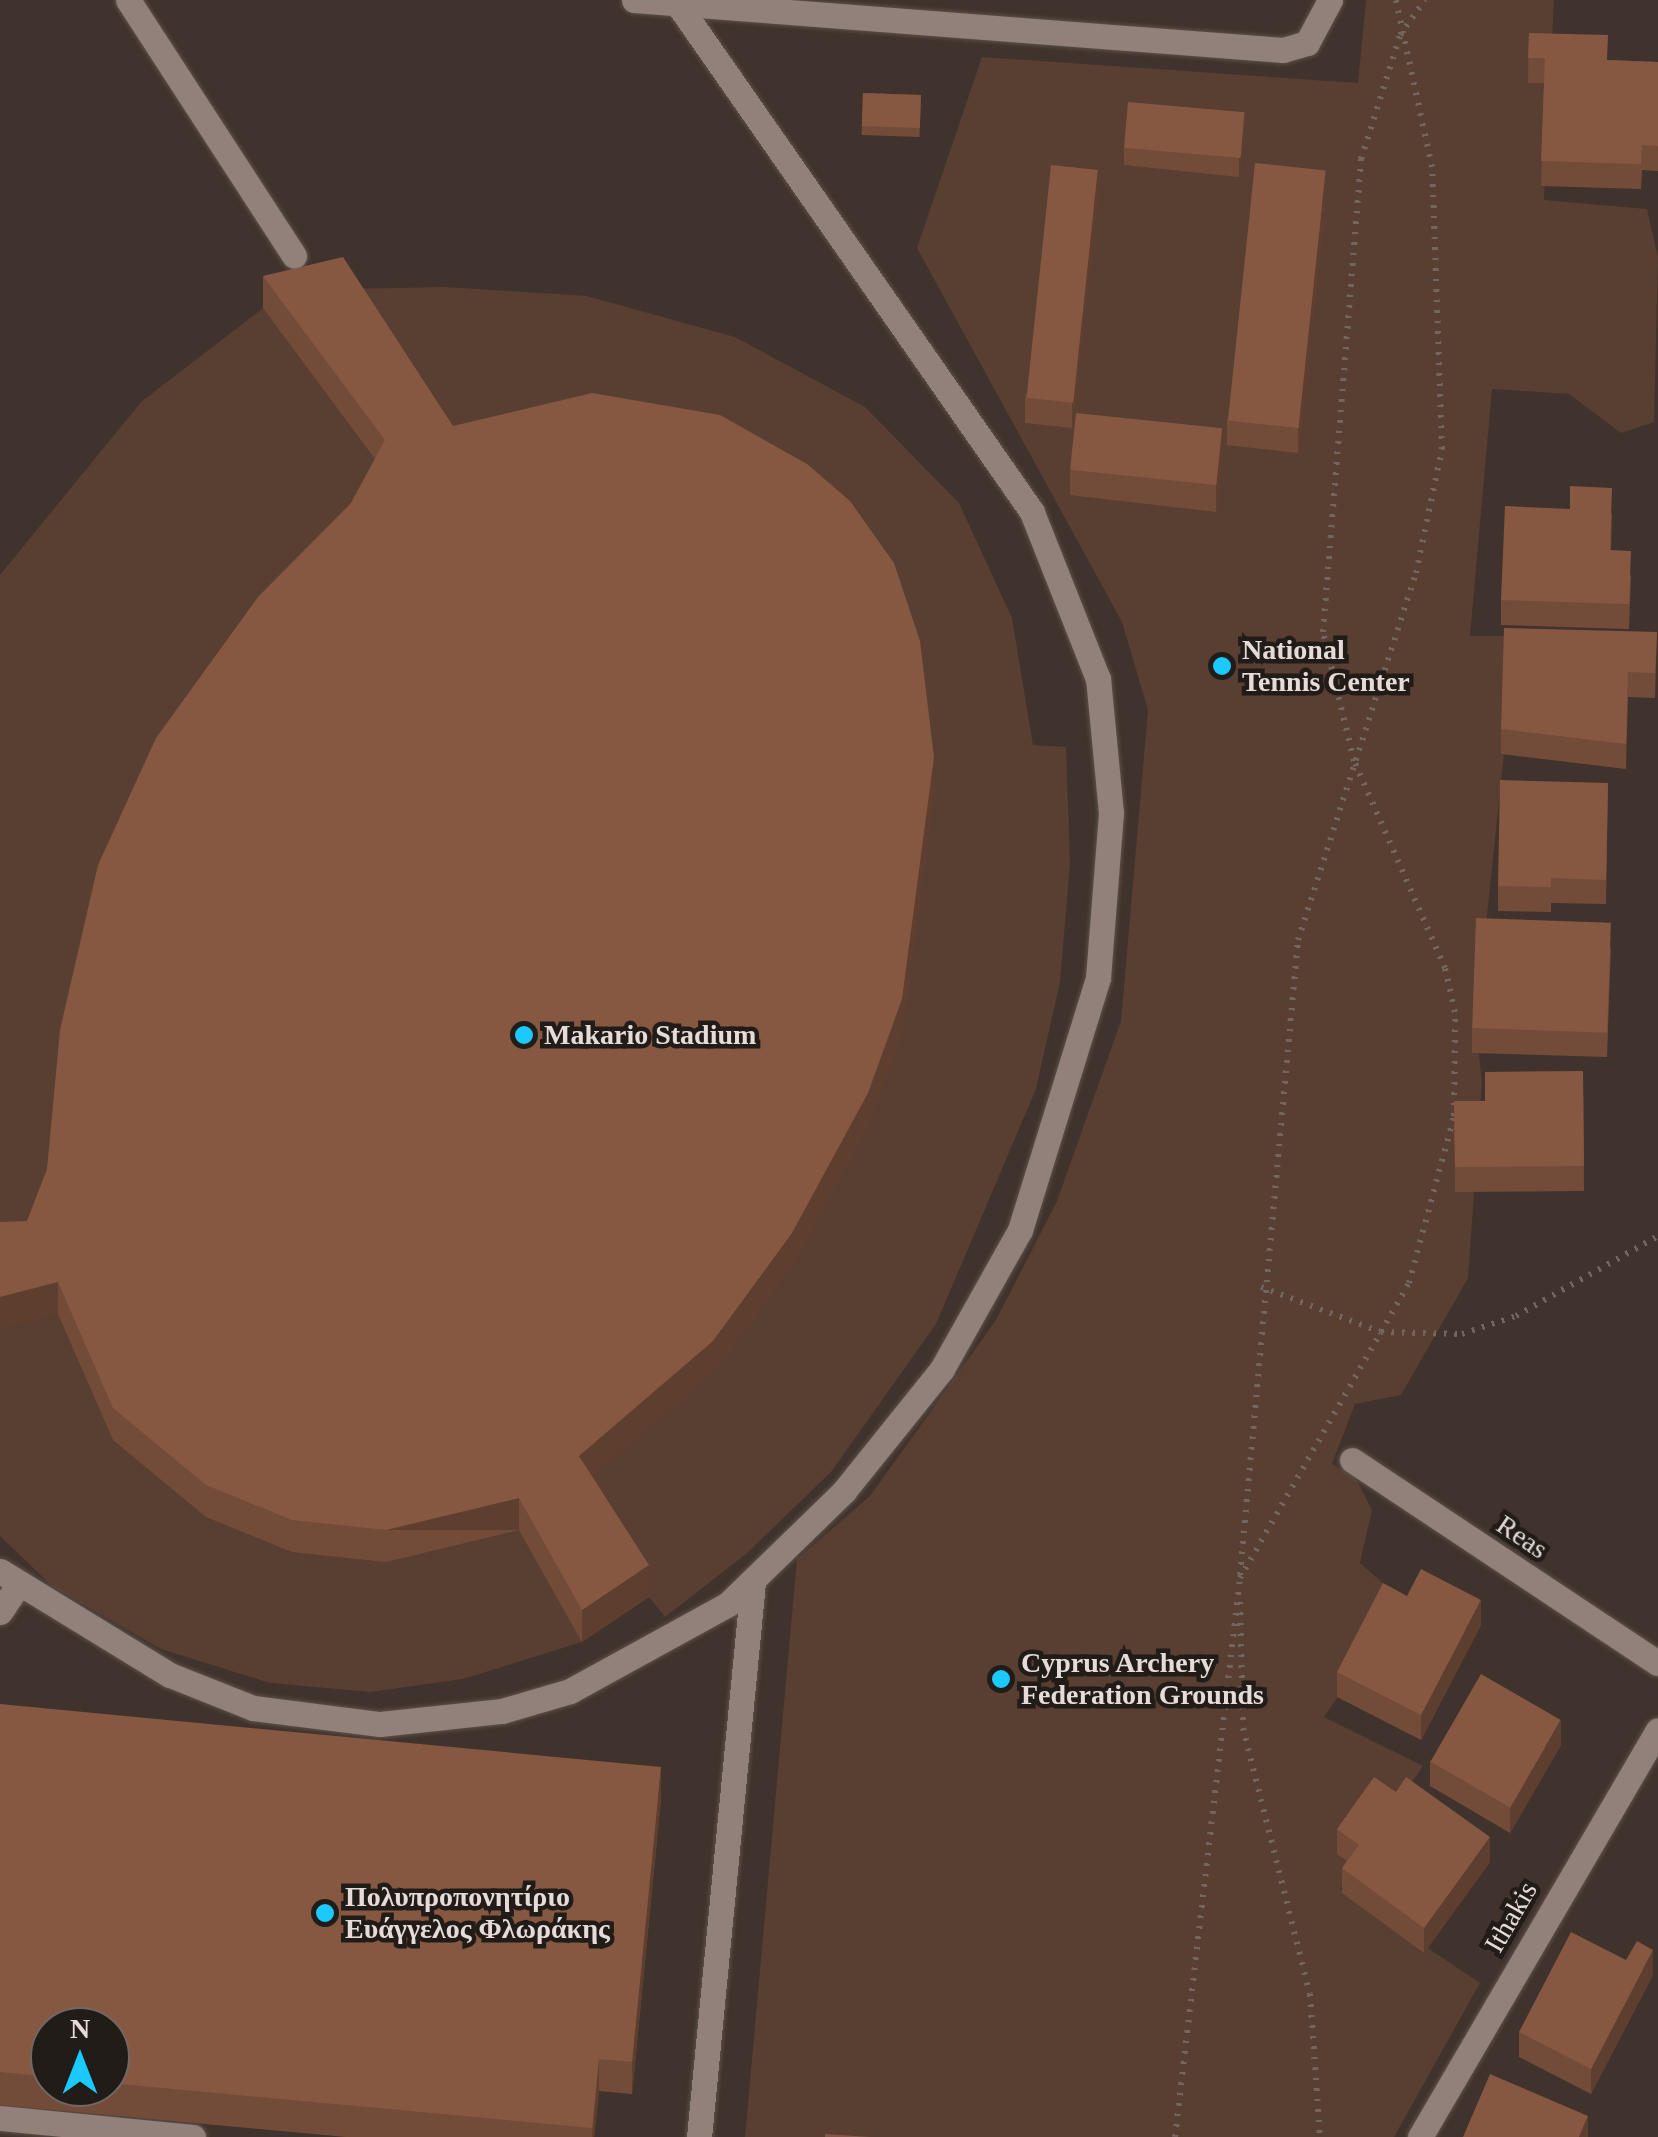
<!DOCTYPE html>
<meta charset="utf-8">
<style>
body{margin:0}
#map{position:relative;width:1658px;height:2137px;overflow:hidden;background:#40322c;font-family:Georgia,serif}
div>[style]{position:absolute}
.green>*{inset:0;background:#593e32}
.path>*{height:6px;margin-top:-3px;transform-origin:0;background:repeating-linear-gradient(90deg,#726660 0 2.5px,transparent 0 10.5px)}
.roads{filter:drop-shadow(0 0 2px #5c504b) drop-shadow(0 0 2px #5c504b)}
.minor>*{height:25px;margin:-12.5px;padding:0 12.5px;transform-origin:12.5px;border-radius:12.5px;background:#92817a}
.wall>*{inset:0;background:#734c39;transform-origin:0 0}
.shaded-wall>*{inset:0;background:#5e3e2e;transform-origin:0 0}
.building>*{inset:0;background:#865842;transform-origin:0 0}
.dots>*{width:28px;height:28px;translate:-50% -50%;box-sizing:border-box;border:5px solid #221c19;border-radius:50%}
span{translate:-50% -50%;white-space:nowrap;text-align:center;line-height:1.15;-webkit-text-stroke:9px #221c19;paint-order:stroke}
.poi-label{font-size:28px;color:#e5dbd7;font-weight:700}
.left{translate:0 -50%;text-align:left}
.street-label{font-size:28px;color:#e5dbd7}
.north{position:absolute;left:30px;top:2007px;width:100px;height:100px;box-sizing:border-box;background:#221c19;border:2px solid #706865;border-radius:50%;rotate:0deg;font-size:28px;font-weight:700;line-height:40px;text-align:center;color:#e5dbd7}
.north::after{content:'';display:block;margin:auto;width:35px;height:45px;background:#1cc9fc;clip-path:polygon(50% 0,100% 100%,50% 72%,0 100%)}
</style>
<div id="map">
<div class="green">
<div style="clip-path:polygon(1366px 0,1554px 0,1544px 200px,1647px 209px,1658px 257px,1654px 422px,1621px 433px,1569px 394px,1492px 389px,1470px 636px,1516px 636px,1476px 1023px,1482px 1084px,1468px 1278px,1401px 1395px,1355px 1404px,1332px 1464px,1355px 1477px,1372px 1510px,1360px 1563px,1403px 1601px,1324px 1717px,1423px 1766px,1340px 1889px,1480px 1983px,1394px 2137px,745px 2137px,797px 1559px,870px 1496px,996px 1320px,1057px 1201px,1121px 1021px,1148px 710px,1122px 622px,917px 248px,982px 57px,1358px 83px)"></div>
<div style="clip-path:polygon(445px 287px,587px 296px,735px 337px,865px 407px,959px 503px,1012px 618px,1033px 745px,1066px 747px,1070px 864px,1060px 982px,1036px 1089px,936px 1324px,831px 1472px,746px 1554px,665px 1617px,649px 1597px,582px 1642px,463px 1679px,370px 1692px,270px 1683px,161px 1649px,53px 1587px,0 1536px,0 575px,141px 402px,263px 308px,343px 289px)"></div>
</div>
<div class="path">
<div style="left:1261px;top:1287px;width:128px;rotate:20.6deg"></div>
<div style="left:1381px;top:1332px;width:81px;rotate:1.4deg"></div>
<div style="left:1462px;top:1334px;width:57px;rotate:-18.4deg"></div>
<div style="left:1516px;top:1316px;width:163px;rotate:-29.4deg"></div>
<div style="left:1240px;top:1575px;width:638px;rotate:-84.78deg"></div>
<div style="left:1298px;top:940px;width:386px;rotate:-72.2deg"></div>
<div style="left:1416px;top:573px;width:127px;rotate:-78.2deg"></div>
<div style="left:1442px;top:449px;width:282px;rotate:-92deg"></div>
<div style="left:1432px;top:167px;width:171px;rotate:-102.2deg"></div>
<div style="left:1240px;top:1602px;width:126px;rotate:88.6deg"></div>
<div style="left:1243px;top:1728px;width:274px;rotate:75.9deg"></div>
<div style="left:1310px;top:1994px;width:143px;rotate:86deg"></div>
<div style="left:1175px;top:2137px;width:563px;rotate:-83.37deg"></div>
<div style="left:1240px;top:1578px;width:340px;rotate:-60.2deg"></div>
<div style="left:1409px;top:1283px;width:173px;rotate:-74.9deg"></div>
<div style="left:1454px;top:1116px;width:104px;rotate:-89.4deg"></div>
<div style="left:1455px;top:1012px;width:45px;rotate:-102.8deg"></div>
<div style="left:1445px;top:968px;width:226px;rotate:-113.7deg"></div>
<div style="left:1354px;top:761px;width:133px;rotate:-103.5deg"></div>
<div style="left:1323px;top:632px;width:475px;rotate:-85.4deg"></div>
<div style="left:1361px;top:159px;width:130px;rotate:-72.5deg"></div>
<div style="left:1400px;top:35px;width:43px;rotate:-54.5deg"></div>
</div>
<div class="roads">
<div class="minor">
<div style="left:128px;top:0;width:305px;rotate:57deg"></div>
<div style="left:634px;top:0;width:651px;rotate:4.41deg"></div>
<div style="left:1283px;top:50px;width:25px;rotate:-16deg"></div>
<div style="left:1307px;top:43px;width:49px;rotate:-61.9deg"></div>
<div style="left:1352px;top:1460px;width:367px;rotate:33.6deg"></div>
<div style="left:0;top:1571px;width:199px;rotate:31.5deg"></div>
<div style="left:170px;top:1675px;width:89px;rotate:21.7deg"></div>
<div style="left:253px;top:1708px;width:128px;rotate:7.2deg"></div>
<div style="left:380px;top:1724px;width:123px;rotate:-6.1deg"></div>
<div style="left:502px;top:1711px;width:71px;rotate:-16.4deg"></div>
<div style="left:570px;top:1691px;width:180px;rotate:-28.8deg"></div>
<div style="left:728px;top:1604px;width:162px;rotate:-44.2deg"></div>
<div style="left:844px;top:1491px;width:156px;rotate:-51.2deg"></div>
<div style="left:942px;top:1369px;width:159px;rotate:-60.7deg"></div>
<div style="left:1020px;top:1230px;width:264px;rotate:-72.8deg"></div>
<div style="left:1098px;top:978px;width:166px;rotate:-85.5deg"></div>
<div style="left:1111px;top:813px;width:135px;rotate:-95.5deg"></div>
<div style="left:1098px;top:679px;width:180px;rotate:-111.6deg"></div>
<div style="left:1032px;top:512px;width:624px;rotate:-124.89deg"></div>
<div style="left:0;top:1612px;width:34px;rotate:-56deg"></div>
<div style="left:0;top:2118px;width:194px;rotate:5.6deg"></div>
<div style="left:699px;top:2137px;width:558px;rotate:-84.44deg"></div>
<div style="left:1420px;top:2137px;width:471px;rotate:-59.7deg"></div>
</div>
</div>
<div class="wall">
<div style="clip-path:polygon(1529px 33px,1608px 60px,1658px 62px,1658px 171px,1642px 170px,1641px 189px,1541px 186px,1544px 83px,1528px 83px)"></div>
<div style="left:863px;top:93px;width:58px;height:42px;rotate:2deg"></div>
<div style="clip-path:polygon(1244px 130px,1239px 177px,1124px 165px,1124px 148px)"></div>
<div style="clip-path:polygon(1098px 195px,1072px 428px,1025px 423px,1025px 398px)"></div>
<div style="clip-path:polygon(1326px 196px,1298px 453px,1227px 445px,1227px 420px)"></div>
<div style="clip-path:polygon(263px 276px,453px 426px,934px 789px,902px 1031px,868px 1125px,792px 1265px,713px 1373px,592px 1476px,649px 1597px,582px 1642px,519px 1530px,386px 1562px,292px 1552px,206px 1517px,113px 1440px,58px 1314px,27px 1221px,351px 503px,375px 459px,263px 308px)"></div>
<div style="clip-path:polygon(1222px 454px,1216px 512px,1070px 495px,1070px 470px)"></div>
<div style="clip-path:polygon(1612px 513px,1611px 550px,1631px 576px,1629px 629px,1501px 625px,1501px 600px)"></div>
<div style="clip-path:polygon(1657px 632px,1655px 698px,1628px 697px,1626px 769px,1501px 754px,1501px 729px)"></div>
<div style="clip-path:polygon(1608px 783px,1606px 904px,1551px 903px,1551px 912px,1498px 911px,1498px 886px)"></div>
<div style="clip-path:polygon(1611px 947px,1607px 1057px,1472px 1053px,1472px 1028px)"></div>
<div style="clip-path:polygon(1583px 1071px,1584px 1191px,1455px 1192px,1454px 1101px,1485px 1101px)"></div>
<div style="clip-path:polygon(1481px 1625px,1421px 1740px,1337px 1697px,1337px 1672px)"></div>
<div style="clip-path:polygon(evenodd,0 1704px,661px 1799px,632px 2094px,599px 2091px,594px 2137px,346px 2137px,0 2105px,0 1704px,50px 2027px,110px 2027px,110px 2087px,50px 2087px,50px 2027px)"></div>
<div style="clip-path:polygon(1561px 1745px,1510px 1833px,1430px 1786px,1430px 1761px)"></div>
<div style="clip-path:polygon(1337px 1829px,1490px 1862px,1424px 1953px,1342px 1893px,1342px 1868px,1347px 1861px,1337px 1854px)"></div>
<div style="clip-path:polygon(1626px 1960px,1653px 1975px,1591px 2094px,1519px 2057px,1519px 2032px)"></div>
</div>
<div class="shaded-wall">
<div style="clip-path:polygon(1244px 113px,1244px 130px,1239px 177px,1239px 160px)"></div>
<div style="clip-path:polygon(1098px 170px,1098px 195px,1072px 428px,1072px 403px)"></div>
<div style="clip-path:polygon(1326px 171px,1326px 196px,1298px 453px,1298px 428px)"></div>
<div style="clip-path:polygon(1222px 429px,1222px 454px,1216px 512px,1216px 487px)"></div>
<div style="clip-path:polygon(934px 757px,934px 789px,902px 1031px,868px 1125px,792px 1265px,713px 1373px,579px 1488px,579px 1456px)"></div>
<div style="clip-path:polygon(58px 1282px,58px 1314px,0 1329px,0 1297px)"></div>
<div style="left:519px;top:1498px;width:32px;height:137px;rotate:90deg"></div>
<div style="clip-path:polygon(649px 1565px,649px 1597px,582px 1642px,582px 1610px)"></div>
<div style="clip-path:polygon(1481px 1600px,1481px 1625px,1421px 1740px,1421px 1715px)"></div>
<div style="clip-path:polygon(1561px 1720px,1561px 1745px,1510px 1833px,1510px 1808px)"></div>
<div style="clip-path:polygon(661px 1767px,661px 1799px,632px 2094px,632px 2062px)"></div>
<div style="clip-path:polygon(1490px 1837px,1490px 1862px,1424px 1953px,1424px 1928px)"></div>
<div style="clip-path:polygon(1653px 1950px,1653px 1975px,1591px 2094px,1591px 2069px)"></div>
<div style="clip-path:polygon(599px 2059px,599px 2091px,594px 2137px,592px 2137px)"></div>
<div style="clip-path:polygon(1588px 2116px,1588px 2137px,1579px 2137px)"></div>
</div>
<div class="building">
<div style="clip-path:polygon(1529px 33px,1608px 35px,1607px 60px,1658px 62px,1658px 146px,1642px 145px,1641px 164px,1541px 161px,1545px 58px,1528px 58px)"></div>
<div style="left:863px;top:93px;width:58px;height:33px;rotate:2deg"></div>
<div style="left:1128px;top:102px;width:117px;height:46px;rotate:5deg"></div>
<div style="left:1255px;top:163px;width:71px;height:259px;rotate:6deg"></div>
<div style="left:1051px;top:165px;width:47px;height:234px;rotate:6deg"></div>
<div style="clip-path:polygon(343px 257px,453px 426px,592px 393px,720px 415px,807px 464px,850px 501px,894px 563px,920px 641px,934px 757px,902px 999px,868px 1093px,792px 1233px,713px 1341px,579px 1456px,649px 1565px,582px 1610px,519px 1498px,386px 1530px,292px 1520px,206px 1485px,113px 1408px,58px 1282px,0 1297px,0 1222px,27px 1221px,47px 1169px,60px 1030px,98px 865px,156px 738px,258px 597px,351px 503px,385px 440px,263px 276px)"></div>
<div style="left:1076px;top:413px;width:147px;height:57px;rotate:6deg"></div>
<div style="clip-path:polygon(1570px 486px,1612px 488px,1610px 550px,1631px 551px,1629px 604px,1501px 600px,1505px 506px,1570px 509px)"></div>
<div style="clip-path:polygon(1504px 628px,1657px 632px,1655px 673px,1628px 672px,1626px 744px,1501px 729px)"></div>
<div style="clip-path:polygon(1500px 780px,1608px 783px,1606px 880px,1551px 878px,1551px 887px,1498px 886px)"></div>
<div style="left:1476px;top:918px;width:135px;height:110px;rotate:2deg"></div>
<div style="clip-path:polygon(1583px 1071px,1584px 1166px,1455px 1167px,1454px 1101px,1485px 1101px,1485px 1072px)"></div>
<div style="clip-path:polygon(1421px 1569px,1481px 1600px,1421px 1715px,1337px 1672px,1383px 1583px,1407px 1596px)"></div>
<div style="left:1481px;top:1674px;width:92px;height:101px;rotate:30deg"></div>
<div style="clip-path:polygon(0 1704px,661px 1767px,632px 2062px,599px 2059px,592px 2128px,110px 2083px,110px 2027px,50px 2027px,50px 2077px,0 2072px)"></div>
<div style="clip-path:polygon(1374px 1777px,1396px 1792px,1406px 1777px,1490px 1837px,1424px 1928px,1342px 1868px,1359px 1845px,1337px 1829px)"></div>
<div style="clip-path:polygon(1571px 1932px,1626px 1960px,1637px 1941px,1653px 1950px,1591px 2069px,1519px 2032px)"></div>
<div style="clip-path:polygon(1490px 2074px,1588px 2116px,1579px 2137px,1463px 2137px)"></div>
<div style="clip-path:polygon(825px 2134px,870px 2137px,825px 2137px)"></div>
</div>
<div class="dots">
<div style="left:1222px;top:666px;background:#1cc9fc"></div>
<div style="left:524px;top:1035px;background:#1cc9fc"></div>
<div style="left:1001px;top:1679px;background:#1cc9fc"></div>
<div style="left:325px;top:1913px;background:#1cc9fc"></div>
</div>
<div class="poi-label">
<span class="left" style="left:1242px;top:666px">National<br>Tennis Center</span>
<span class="left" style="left:544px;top:1035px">Makario Stadium</span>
<span class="left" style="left:1021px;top:1679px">Cyprus Archery<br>Federation Grounds</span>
<span class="left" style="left:345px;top:1913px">Πολυπροπονητίριο<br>Ευάγγελος Φλωράκης</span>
</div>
<div class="street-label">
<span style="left:1522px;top:1537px;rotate:34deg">Reas</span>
<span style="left:1511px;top:1917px;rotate:-60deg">Ithakis</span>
</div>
<div class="north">N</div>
</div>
